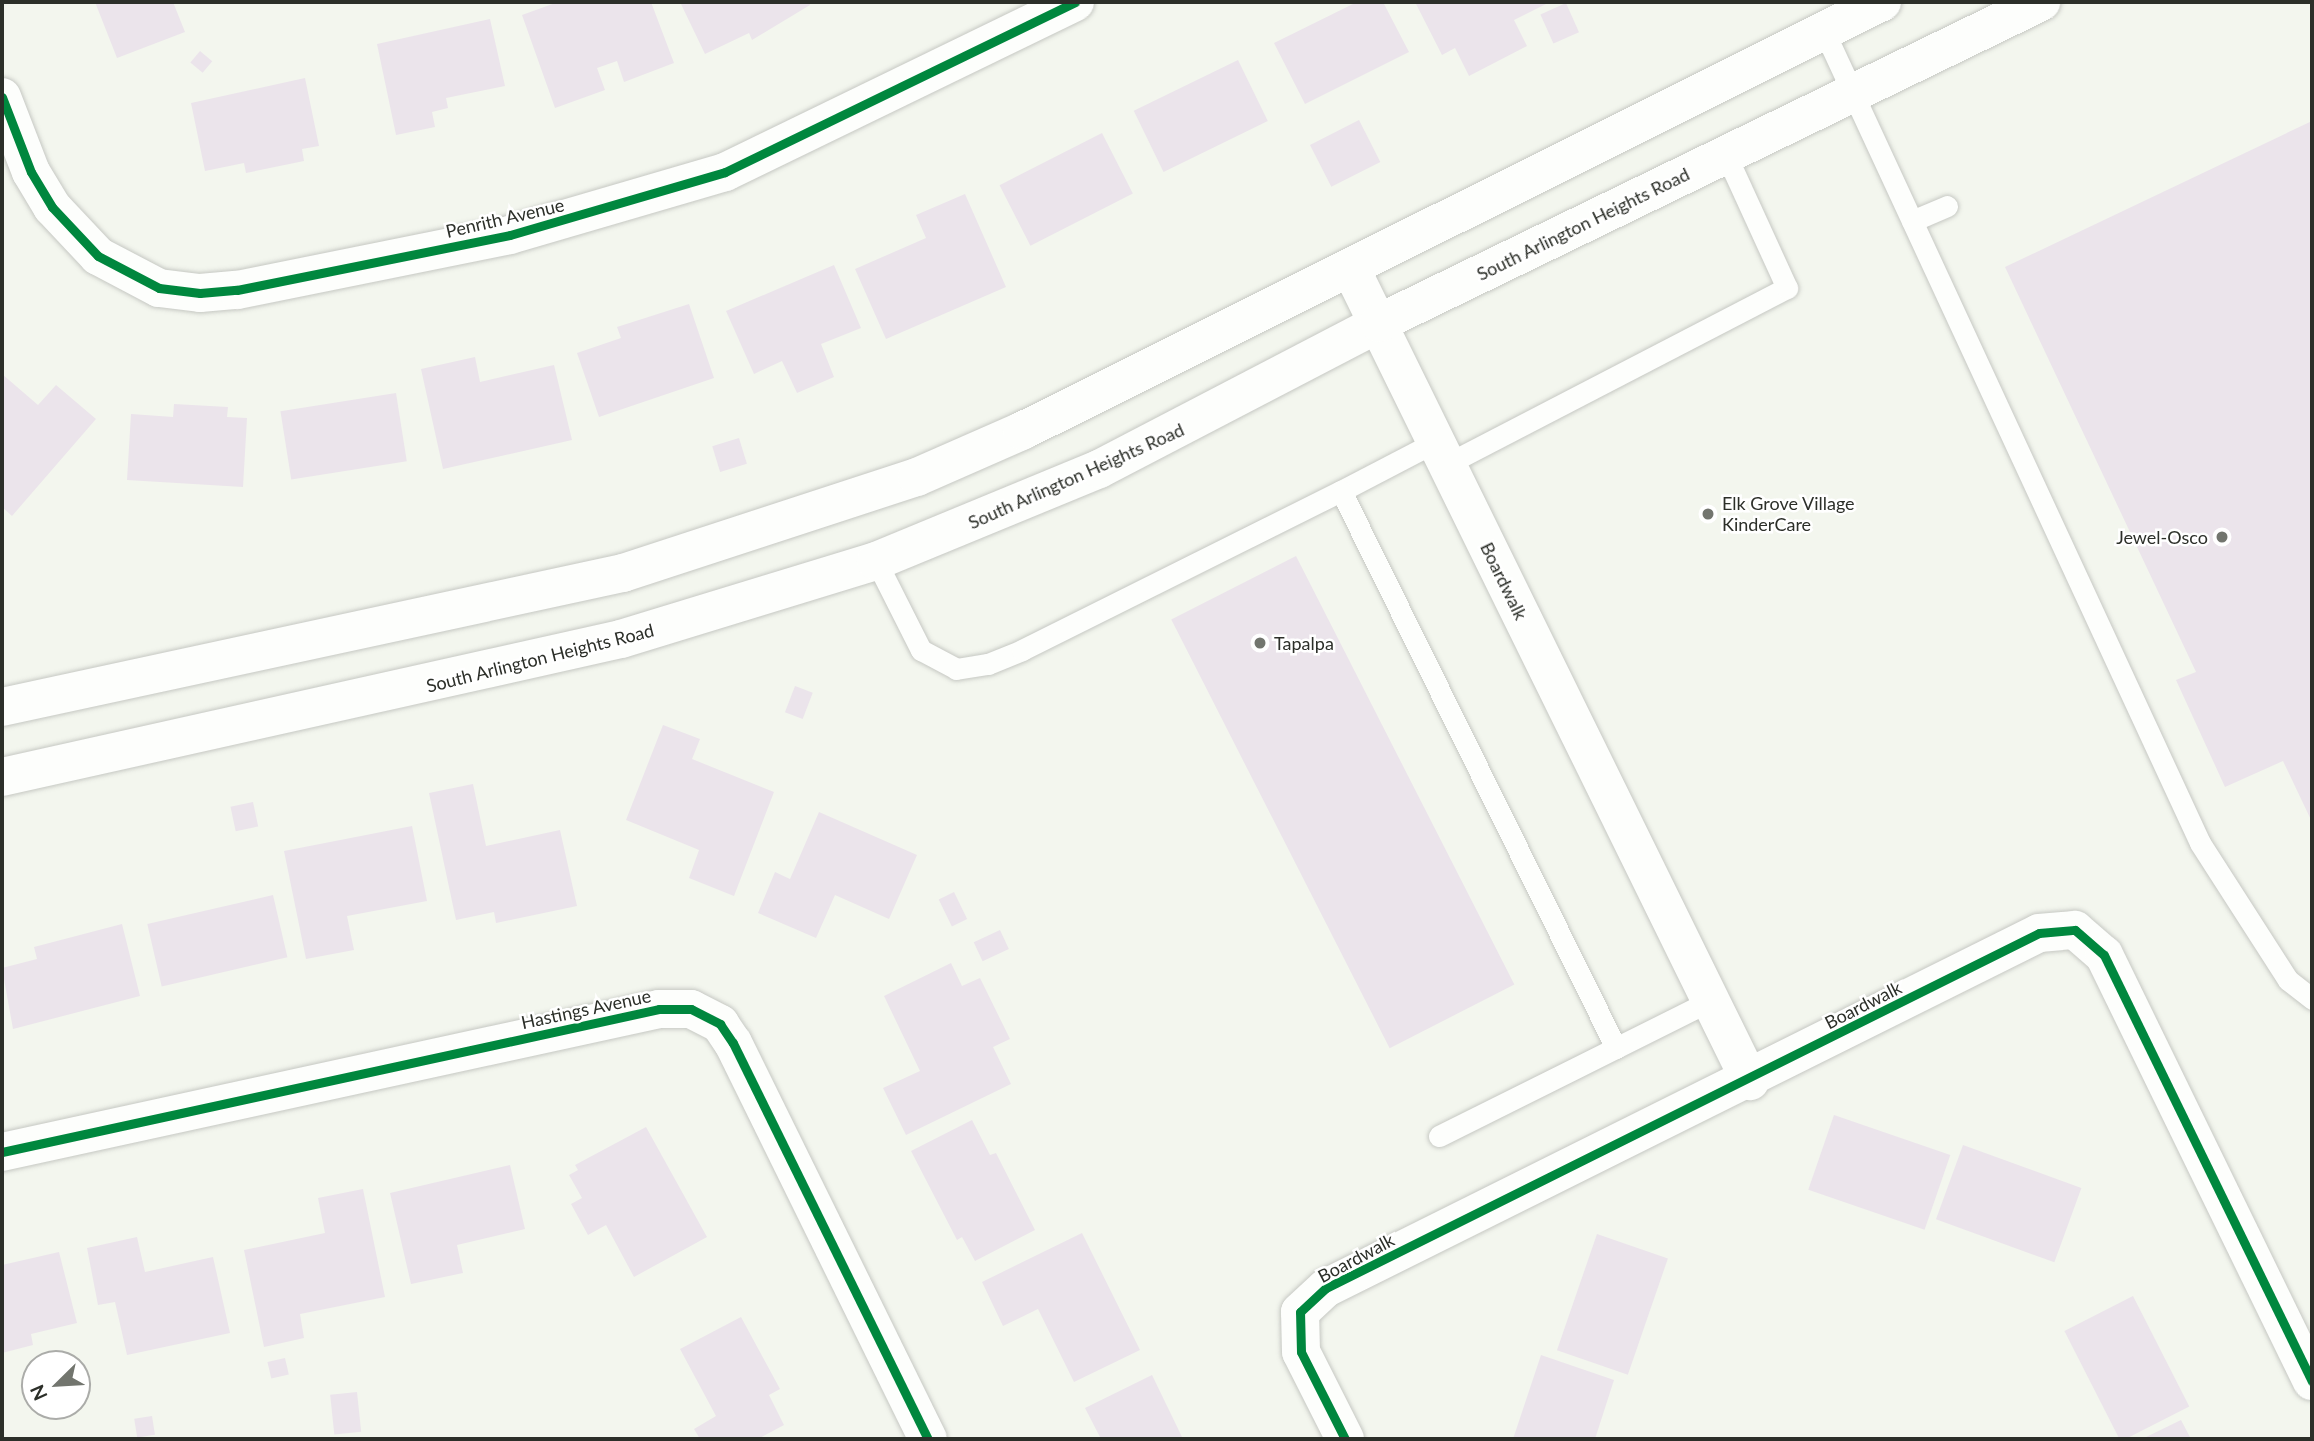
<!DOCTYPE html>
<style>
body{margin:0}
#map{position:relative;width:2314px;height:1441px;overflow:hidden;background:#f3f6ee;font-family:Lato,sans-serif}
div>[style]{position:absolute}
.building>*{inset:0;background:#ebe4eb;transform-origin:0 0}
.roads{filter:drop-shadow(0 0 2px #c6c8c3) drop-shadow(0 0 2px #c6c8c3)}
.lane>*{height:21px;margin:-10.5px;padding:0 10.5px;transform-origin:10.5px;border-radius:10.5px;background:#fdfefc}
.street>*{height:38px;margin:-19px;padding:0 19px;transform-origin:19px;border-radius:19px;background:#fdfefc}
.secondary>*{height:38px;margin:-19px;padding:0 19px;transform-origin:19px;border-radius:19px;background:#fdfefc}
.cycleway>*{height:9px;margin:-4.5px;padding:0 4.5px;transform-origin:4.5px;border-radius:4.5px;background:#00873e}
.dots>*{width:19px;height:19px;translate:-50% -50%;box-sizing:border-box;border:4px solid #fff;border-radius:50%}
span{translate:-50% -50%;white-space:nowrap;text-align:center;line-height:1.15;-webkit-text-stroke:5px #fff;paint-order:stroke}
.street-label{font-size:18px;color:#2c2f29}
.poi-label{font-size:18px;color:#2c2f29}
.left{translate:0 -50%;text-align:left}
.right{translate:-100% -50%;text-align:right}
.frame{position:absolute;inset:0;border:4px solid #2c2f29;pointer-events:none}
.north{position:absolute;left:21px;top:1350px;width:70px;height:70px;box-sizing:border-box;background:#fff;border:2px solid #abaca9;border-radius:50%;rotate:246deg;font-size:19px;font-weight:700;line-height:28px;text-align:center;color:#2c2f29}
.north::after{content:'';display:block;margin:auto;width:24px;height:32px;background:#72756e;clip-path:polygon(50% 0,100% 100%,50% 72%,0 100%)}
</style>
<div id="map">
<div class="building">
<div style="clip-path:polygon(95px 2px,173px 2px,185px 32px,117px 58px)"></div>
<div style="clip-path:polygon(558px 2px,651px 2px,674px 63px,624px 82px,617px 61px,597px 68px,605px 90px,555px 108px,522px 15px)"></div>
<div style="clip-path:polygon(680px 2px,809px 2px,810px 5px,752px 40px,749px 33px,705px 54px)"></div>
<div style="clip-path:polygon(1357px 2px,1383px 2px,1409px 52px,1305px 104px,1274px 43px)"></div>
<div style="clip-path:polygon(1415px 2px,1550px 2px,1514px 20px,1527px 46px,1469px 76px,1455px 48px,1442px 55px)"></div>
<div style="left:1566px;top:3px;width:32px;height:28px;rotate:66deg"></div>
<div style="clip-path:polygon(490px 19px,505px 86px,446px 98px,448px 108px,432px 112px,435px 127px,396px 135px,377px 44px)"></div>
<div style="left:200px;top:51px;width:16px;height:15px;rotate:40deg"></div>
<div style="left:1238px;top:60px;width:68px;height:116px;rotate:64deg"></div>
<div style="clip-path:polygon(305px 78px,319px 146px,302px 149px,304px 161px,246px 173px,244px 163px,205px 171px,191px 103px)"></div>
<div style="left:1359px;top:120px;width:47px;height:55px;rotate:63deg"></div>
<div style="clip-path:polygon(2312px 121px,2312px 822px,2283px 761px,2225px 787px,2176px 680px,2196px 672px,2005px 267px)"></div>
<div style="left:1102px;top:133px;width:68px;height:115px;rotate:63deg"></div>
<div style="clip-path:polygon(965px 194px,1006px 287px,886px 339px,855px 269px,926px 238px,916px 215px)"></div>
<div style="clip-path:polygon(834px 265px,861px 328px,821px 344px,834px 377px,797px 393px,782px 361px,754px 374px,726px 311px)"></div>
<div style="clip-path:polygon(689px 304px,714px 378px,599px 417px,577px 353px,621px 338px,617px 327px)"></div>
<div style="clip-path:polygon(475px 357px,480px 382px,554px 365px,572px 440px,443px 469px,421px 369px)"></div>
<div style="clip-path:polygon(2px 374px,38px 405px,56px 385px,96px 419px,12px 516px,2px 507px)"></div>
<div style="left:396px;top:393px;width:69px;height:117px;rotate:81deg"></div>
<div style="clip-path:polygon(174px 404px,228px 407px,227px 417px,247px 418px,243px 487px,127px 480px,131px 414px,173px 417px)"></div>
<div style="left:739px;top:438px;width:27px;height:28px;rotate:73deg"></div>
<div style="left:1296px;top:556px;width:481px;height:140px;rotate:63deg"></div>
<div style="left:795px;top:686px;width:19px;height:28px;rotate:21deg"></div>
<div style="clip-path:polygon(663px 725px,700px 739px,692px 759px,774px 792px,734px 896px,689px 878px,699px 850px,626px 820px)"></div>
<div style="clip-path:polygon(473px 784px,486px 846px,560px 830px,577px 906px,496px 923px,494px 912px,456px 920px,429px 793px)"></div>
<div style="left:253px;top:802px;width:25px;height:23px;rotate:78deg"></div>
<div style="clip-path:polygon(819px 812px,917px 855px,889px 919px,835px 895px,816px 938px,758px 913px,775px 872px,790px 879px)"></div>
<div style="clip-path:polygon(412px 826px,427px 901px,347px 916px,354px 950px,306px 959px,284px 851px)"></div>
<div style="left:954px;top:892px;width:30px;height:17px;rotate:64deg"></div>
<div style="left:273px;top:895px;width:64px;height:129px;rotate:77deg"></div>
<div style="clip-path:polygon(122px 924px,140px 996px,13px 1029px,2px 968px,37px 959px,34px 947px)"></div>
<div style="left:1000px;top:930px;width:21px;height:29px;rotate:65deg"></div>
<div style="clip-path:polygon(951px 963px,962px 986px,980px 978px,1010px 1039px,993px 1047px,1011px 1084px,906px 1135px,883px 1088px,920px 1071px,884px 996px)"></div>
<div style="left:1834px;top:1115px;width:123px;height:79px;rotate:19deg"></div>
<div style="clip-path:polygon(972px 1120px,990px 1155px,996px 1153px,1035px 1230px,975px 1261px,962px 1237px,957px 1240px,911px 1151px)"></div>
<div style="clip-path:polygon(646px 1127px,707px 1237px,634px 1277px,606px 1225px,588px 1235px,571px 1204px,582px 1198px,569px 1175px,578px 1170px,575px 1165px)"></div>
<div style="left:1963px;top:1145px;width:126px;height:79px;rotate:20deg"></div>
<div style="clip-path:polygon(510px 1165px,525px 1229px,457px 1245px,463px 1273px,411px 1284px,390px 1193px)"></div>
<div style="clip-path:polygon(363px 1189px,385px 1297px,300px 1314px,304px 1338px,264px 1347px,244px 1250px,325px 1233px,318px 1198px)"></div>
<div style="clip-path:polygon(1082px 1233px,1140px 1350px,1074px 1382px,1038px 1309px,1003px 1326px,982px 1282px)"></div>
<div style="left:1597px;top:1234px;width:75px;height:123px;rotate:19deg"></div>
<div style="clip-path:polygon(137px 1237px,145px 1272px,213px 1257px,230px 1333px,127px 1355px,115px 1302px,98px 1305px,87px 1248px)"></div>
<div style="clip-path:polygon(59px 1252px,77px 1323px,31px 1334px,33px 1345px,2px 1353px,2px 1265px)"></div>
<div style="left:2133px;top:1296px;width:124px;height:77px;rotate:63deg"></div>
<div style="clip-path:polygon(741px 1317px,780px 1389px,769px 1395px,784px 1425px,758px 1439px,700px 1439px,694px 1429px,716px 1416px,680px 1349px)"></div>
<div style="clip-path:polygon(1541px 1355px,1614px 1380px,1595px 1439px,1513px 1439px)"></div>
<div style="left:285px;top:1358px;width:17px;height:18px;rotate:77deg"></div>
<div style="clip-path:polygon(1152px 1375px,1183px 1439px,1101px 1439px,1085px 1408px)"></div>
<div style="left:357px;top:1392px;width:40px;height:27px;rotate:84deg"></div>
<div style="left:152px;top:1416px;width:19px;height:18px;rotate:81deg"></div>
<div style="clip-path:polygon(2181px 1420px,2191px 1439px,2142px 1439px)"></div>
</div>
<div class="roads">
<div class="lane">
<div style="left:1824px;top:31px;width:895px;rotate:65.15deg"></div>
<div style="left:2200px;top:843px;width:163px;rotate:57.3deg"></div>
<div style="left:2288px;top:980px;width:31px;rotate:38deg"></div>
<div style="left:1912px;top:221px;width:38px;rotate:-23deg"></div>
<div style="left:1447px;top:464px;width:383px;rotate:-27.4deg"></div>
<div style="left:1787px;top:288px;width:146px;rotate:-114.6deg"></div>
<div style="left:1341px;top:491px;width:108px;rotate:-27.5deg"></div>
<div style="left:876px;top:561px;width:100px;rotate:63.2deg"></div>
<div style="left:921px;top:650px;width:40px;rotate:28deg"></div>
<div style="left:956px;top:669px;width:32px;rotate:-9deg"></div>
<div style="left:988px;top:664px;width:37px;rotate:-22deg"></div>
<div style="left:1022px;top:650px;width:356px;rotate:-26.5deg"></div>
<div style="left:1341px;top:491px;width:621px;rotate:63.72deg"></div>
<div style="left:1439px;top:1136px;width:301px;rotate:-26.5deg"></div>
</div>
<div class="street">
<div style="left:2px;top:97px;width:80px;rotate:68.9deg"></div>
<div style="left:31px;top:172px;width:41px;rotate:59deg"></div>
<div style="left:52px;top:207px;width:67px;rotate:46.8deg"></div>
<div style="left:98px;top:256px;width:69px;rotate:27.7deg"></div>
<div style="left:159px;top:288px;width:41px;rotate:7deg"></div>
<div style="left:200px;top:293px;width:37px;rotate:-5deg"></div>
<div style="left:237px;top:290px;width:278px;rotate:-11.4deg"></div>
<div style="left:510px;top:235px;width:224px;rotate:-16.3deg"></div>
<div style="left:725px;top:172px;width:389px;rotate:-25.9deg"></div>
<div style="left:1351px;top:269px;width:905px;rotate:63.83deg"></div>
<div style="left:2px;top:1152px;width:672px;rotate:-12.28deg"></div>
<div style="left:659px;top:1009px;width:32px"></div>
<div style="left:691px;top:1009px;width:33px;rotate:27deg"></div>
<div style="left:720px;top:1024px;width:23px;rotate:56deg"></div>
<div style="left:733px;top:1043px;width:441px;rotate:63.8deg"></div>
<div style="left:1345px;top:1439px;width:97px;rotate:-116.8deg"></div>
<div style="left:1301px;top:1352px;width:40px;rotate:-91.4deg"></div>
<div style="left:1300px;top:1312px;width:35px;rotate:-43deg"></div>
<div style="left:1326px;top:1288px;width:796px;rotate:-26.47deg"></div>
<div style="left:2039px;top:933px;width:36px;rotate:-5deg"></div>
<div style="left:2075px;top:930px;width:38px;rotate:41deg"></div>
<div style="left:2104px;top:955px;width:474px;rotate:64deg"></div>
</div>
<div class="secondary">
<div style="left:2px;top:707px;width:635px;rotate:-12.18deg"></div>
<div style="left:623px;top:573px;width:309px;rotate:-18.1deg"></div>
<div style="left:917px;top:477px;width:115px;rotate:-23.7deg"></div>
<div style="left:1022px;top:431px;width:961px;rotate:-26.51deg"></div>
<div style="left:2px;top:777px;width:634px;rotate:-12.57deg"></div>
<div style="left:621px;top:639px;width:267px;rotate:-17deg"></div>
<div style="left:876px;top:561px;width:241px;rotate:-22.4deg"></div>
<div style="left:1099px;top:469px;width:316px;rotate:-27.5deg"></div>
<div style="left:1379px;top:323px;width:736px;rotate:-25.87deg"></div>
</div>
</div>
<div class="cycleway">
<div style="left:2px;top:97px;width:80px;rotate:68.9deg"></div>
<div style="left:31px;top:172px;width:41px;rotate:59deg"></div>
<div style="left:52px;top:207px;width:67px;rotate:46.8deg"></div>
<div style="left:98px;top:256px;width:69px;rotate:27.7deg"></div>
<div style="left:159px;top:288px;width:41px;rotate:7deg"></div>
<div style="left:200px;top:293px;width:37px;rotate:-5deg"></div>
<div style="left:237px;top:290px;width:278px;rotate:-11.4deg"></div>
<div style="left:510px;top:235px;width:224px;rotate:-16.3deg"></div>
<div style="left:725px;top:172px;width:389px;rotate:-25.9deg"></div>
<div style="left:2px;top:1152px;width:672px;rotate:-12.28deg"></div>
<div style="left:659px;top:1009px;width:32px"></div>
<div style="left:691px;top:1009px;width:33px;rotate:27deg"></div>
<div style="left:720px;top:1024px;width:23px;rotate:56deg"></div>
<div style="left:733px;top:1043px;width:441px;rotate:63.8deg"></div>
<div style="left:1345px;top:1439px;width:97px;rotate:-116.8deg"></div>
<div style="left:1301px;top:1352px;width:40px;rotate:-91.4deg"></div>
<div style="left:1300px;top:1312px;width:35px;rotate:-43deg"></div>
<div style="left:1326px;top:1288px;width:796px;rotate:-26.47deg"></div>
<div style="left:2039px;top:933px;width:36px;rotate:-5deg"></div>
<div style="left:2075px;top:930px;width:38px;rotate:41deg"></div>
<div style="left:2104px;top:955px;width:474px;rotate:64deg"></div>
</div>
<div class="dots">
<div style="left:1708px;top:514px;background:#72756e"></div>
<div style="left:2222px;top:537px;background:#72756e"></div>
<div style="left:1260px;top:643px;background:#72756e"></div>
</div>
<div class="street-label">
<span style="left:505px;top:218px;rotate:-13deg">Penrith Avenue</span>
<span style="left:1583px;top:224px;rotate:-26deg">South Arlington Heights Road</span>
<span style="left:1076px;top:476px;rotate:-24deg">South Arlington Heights Road</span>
<span style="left:1504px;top:581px;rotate:64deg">Boardwalk</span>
<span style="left:540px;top:658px;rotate:-14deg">South Arlington Heights Road</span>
<span style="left:1863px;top:1005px;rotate:-27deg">Boardwalk</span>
<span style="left:586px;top:1009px;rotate:-12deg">Hastings Avenue</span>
<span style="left:1356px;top:1258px;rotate:-28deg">Boardwalk</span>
</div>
<div class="poi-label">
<span class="left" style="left:1722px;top:514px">Elk Grove Village<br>KinderCare</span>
<span class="right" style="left:2208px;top:537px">Jewel-Osco</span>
<span class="left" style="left:1274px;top:643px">Tapalpa</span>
</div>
<div class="frame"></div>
<div class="north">N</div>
</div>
